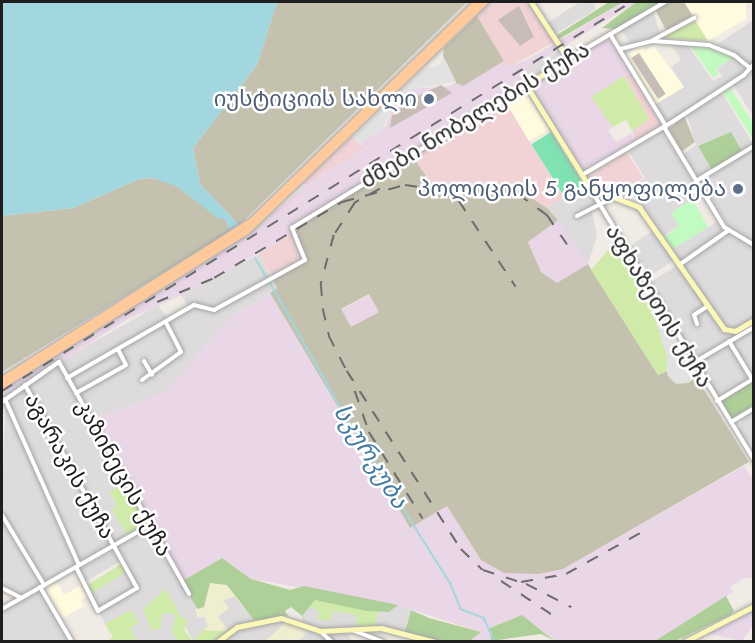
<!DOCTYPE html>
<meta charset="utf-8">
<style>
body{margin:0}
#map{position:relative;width:755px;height:643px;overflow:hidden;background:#f0ebe4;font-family:Jost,"Noto Sans Georgian",sans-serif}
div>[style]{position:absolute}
.residential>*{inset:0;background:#dddbdb;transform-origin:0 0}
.commercial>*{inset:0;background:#f1d3d5;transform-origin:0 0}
.industrial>*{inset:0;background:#e9d6e7;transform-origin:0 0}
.education>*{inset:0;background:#fffbde}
.construction>*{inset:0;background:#c4c2af}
.farmland>*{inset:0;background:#efeecf}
.grass>*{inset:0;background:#d0eba9;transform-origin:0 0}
.forest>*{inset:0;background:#aed098}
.park>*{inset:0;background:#c2fbc0}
.pitch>*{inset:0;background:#80e1b1;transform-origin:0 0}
.parking>*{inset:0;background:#e2e2e2}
.water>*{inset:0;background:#a3d7df}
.stream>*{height:1.5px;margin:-0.75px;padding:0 0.75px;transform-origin:0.75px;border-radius:0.75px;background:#a3d7df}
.building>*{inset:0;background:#c8bcb7;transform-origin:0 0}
.roads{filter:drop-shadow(0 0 2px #a5a5a5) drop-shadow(0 0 2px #a5a5a5)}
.street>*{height:4px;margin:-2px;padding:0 2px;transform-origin:2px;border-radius:2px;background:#fff}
.secondary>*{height:5px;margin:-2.5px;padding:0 2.5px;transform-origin:2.5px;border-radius:2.5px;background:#fbf7b7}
.primary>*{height:6px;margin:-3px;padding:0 3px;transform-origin:3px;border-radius:3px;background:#fec99b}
.rail>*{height:1.5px;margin-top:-0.75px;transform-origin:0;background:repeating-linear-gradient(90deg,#6c6c6c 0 12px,transparent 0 24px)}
.dots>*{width:16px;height:16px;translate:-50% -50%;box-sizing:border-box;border:3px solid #fff;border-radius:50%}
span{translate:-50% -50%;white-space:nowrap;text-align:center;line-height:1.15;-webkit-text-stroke:5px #fff;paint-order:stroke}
.service-label{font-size:22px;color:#4e5e75}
.right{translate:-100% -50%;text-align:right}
.street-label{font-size:22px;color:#1e1e1e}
.water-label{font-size:24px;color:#427ca1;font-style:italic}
.frame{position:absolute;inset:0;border:3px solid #1e1e1e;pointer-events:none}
</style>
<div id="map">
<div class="residential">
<div style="clip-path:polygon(580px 2px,593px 2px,596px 9px,555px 34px,547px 23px)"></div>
<div style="clip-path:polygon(653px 11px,660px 34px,631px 45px,622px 30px)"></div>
<div style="clip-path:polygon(753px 20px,753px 116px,733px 84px,746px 75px,749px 65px,718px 44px)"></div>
<div style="clip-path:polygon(671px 43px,687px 44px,713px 81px,722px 76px,717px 69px,734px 57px,744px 68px,742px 75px,667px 123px,654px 105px,684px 87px,671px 67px,681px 60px)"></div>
<div style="clip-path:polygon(559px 50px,559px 62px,529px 78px,524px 70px)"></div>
<div style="clip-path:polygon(722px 93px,753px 144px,698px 177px,684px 154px,696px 145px,687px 115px)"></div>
<div style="clip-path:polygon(662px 131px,701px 194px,671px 213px,679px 226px,662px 237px,629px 188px,645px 178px,628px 151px)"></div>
<div style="clip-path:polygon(753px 149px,753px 243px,730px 229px,701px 181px)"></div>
<div style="clip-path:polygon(584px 185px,595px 204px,591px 206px,597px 236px,588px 264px,547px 208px)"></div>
<div style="clip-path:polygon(717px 222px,724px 232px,680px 263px,671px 250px)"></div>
<div style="left:654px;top:230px;width:36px;height:35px;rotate:56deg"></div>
<div style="clip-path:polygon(730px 231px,753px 247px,753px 318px,734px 330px,725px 328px,681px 266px)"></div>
<div style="clip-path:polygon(259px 254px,277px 288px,231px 317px,166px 392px,91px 420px,59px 362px,158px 305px,169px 320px,189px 308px,181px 295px)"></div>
<div style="clip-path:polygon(676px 266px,728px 335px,753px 323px,753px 376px,718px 398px,648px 284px)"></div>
<div style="clip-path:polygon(58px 365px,125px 483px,109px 492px,117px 506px,112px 511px,128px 537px,115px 545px,27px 386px)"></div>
<div style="clip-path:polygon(25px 387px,113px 546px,80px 563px,8px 400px)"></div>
<div style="clip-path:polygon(5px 401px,77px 564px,45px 582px,2px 513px)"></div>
<div style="clip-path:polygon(753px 411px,753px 457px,738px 432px,743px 418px)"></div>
<div style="clip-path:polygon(2px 516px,42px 584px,20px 595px,2px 586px)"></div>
<div style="clip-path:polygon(150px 525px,194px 602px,197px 617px,205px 617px,208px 627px,193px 641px,166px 589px,158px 597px,161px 613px,176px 614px,172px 631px,177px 641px,137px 641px,130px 628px,131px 610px,105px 624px,89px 592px,128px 571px,115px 547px)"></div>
<div style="clip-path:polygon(115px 550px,121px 561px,84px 582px,78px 569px)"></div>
<div style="clip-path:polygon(40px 587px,72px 642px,2px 642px,2px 609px)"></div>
<div style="clip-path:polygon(234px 596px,256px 623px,229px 632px,218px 617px,228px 608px,223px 601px)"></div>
<div style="clip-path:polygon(308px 605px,320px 613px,316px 619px,333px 611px,357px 615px,355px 628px,348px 635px,352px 641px,293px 642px,303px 638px,302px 616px)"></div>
<div style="clip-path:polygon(398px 605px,411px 610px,405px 632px,375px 628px,378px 610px,389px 612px)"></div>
<div style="clip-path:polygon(283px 621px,285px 626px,265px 641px,219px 642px,243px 627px)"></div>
</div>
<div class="commercial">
<div style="clip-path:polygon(487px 2px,527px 2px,554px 42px,508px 68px,477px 16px)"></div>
<div style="clip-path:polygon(630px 72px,662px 124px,635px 142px,632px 131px,649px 119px,624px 76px)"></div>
<div style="clip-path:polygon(505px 101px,564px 197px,547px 208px,522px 192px,496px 185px,431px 183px,410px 153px)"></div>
<div style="clip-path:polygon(351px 137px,365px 148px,306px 185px,303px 183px)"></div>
<div style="clip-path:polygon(627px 152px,643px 178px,612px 197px,597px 191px,587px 176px)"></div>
<div style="left:293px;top:233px;width:28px;height:40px;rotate:60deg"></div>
</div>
<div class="industrial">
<div style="clip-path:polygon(623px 2px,636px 2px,525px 70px,529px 78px,293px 228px,293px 233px,195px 289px,128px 319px,2px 399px,2px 390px,16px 379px,251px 232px,306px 185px,365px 148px,361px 143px,386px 126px,392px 106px,411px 89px,448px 86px,460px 81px,463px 85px,504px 61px,508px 67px,527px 60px)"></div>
<div style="clip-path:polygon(605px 40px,611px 41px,630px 72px,592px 97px,613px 127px,608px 130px,616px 142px,631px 133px,635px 142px,582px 171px,531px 89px,533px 83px)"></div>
<div style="clip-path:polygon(558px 220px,588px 264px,557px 284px,541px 272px,528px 242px)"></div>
<div style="clip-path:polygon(270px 293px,410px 528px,447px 506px,481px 560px,563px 569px,744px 466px,753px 480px,753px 579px,746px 577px,730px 587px,733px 592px,655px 642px,555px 641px,522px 616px,490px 628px,491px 641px,468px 641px,480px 632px,398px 605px,251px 579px,222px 558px,182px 581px,91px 420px,166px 392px,231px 317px)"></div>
<div style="left:370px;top:294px;width:21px;height:33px;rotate:61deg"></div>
<div style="clip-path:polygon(753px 608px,753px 625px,742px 641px,705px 633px)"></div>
</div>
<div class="education">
<div style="clip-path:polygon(684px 2px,746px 2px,746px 19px,708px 41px)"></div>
<div style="clip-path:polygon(642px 45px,645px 51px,654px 46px,684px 87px,654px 105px,624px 56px)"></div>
<div style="clip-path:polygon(520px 91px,525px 92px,549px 130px,529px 141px,505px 101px)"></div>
<div style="clip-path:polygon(57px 582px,64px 595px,80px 586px,87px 596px,81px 600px,84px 606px,61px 619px,44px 589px)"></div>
</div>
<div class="construction">
<div style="clip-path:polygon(277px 2px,467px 2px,239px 225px,200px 184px,193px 148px,257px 65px)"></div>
<div style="clip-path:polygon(668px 2px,684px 2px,693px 16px,667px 32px,655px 9px)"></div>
<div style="clip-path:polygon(477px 16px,504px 61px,463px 86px,456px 83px,443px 56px,444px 48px)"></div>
<div style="clip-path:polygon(684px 116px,695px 142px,682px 151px,669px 129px)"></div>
<div style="clip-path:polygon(evenodd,410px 153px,431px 183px,496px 185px,522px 192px,547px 208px,558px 220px,528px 242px,541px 272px,557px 283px,588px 264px,658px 375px,667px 371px,668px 376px,688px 383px,696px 377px,749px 462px,563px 569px,538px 574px,504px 573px,481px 560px,447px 506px,410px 528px,270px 293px,277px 288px,272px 278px,307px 257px,292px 228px,410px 153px,369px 294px,379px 312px,351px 327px,341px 309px,369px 294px)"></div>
<div style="clip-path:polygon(153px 178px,176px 185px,225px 219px,230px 231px,2px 372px,2px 216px,73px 208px,139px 179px)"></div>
</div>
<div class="farmland">
<div style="clip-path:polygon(210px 583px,227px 585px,234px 596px,223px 601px,229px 608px,218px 617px,229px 632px,209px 634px,203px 630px,208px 626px,205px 617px,197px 617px,197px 609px,204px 607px)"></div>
<div style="clip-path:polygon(288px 620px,308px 628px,303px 638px,265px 642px)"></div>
</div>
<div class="grass">
<div style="clip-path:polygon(695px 21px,708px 41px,660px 38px,662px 37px)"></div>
<div style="clip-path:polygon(624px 76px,649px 119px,632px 131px,626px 120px,613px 127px,591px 97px)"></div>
<div style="clip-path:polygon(615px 242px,648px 296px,667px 357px,667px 371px,658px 375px,591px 270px)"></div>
<div style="clip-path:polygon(125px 483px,148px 525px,128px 537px,112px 510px,117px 505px,109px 492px)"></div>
<div style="left:123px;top:563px;width:9px;height:43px;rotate:58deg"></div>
<div style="clip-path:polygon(166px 589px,181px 617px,188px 620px,184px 630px,193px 641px,203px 630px,229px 632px,217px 641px,177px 641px,172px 631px,176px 614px,162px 613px,161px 628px,152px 631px,143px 609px)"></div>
<div style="clip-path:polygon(315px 600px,378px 610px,375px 628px,355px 628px,357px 615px,333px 611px,331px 621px,316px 619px,320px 613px,308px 605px)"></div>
<div style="clip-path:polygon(131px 610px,139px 623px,130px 628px,137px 641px,106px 641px,113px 637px,105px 624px)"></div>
</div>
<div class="forest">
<div style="clip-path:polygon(609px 2px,623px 2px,559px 39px,557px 35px)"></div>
<div style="clip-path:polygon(636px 2px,662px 2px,617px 29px,602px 28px)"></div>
<div style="clip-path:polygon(731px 132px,742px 151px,712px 170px,698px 146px)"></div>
<div style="clip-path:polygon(753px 380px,753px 407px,732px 420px,720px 401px)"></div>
<div style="clip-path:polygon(222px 558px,251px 579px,290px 590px,304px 586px,398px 605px,389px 612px,367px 611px,315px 600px,302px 616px,291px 607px,285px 611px,288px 616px,256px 623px,227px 585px,210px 583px,204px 607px,197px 609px,182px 581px)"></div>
<div style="clip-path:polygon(726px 596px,734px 611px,730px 615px,675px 641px,655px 641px)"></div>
<div style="clip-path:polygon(411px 610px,429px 618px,481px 632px,468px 642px,435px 641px,405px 632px)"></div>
<div style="clip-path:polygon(522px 615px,543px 632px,555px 641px,541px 634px,491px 641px,490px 628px)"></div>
</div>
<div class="park">
<div style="clip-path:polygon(690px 45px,711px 47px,734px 57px,716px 69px,719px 74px,713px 78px)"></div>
<div style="clip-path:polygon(730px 88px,753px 123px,753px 139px,723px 92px)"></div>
<div style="clip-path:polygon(692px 199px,708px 227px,671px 250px,662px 239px,679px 226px,671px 213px)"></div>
</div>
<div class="pitch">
<div style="left:551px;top:132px;width:62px;height:23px;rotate:58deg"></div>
</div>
<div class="parking">
<div style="clip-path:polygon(444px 58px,456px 82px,411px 89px,392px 106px,382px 130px,361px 143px,352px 138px,422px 70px,439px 65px)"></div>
<div style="clip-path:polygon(648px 296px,696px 377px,688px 383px,676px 384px,668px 376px,667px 357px)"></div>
</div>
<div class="water">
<div style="clip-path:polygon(2px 2px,277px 2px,257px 65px,193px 148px,200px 184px,239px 225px,230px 231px,225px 219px,219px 219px,176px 186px,153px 178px,139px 179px,73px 208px,2px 216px)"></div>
</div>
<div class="stream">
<div style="left:256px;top:259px;width:22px;rotate:60deg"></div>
<div style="left:270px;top:282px;width:157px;rotate:60.7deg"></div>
<div style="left:347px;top:419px;width:195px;rotate:57.8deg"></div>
<div style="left:451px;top:584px;width:27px;rotate:68deg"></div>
<div style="left:461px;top:609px;width:25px;rotate:21deg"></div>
<div style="left:484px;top:618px;width:26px;rotate:65deg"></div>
</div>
<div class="building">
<div style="clip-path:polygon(519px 6px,534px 37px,520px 46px,498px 20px)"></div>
<div style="left:639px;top:53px;width:49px;height:9px;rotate:57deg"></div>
<div style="clip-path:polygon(441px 85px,452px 93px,390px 128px,392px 116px,413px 98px)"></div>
</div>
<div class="roads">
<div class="street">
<div style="left:610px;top:34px;width:108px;rotate:58.7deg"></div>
<div style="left:653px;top:40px;width:47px;rotate:-28.2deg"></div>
<div style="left:620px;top:49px;width:34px;rotate:-14deg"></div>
<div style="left:653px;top:41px;width:56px;rotate:4.1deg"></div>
<div style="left:709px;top:45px;width:27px;rotate:22deg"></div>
<div style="left:734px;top:55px;width:19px;rotate:39deg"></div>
<div style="left:568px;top:59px;width:113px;rotate:-30.4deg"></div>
<div style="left:664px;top:127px;width:117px;rotate:59deg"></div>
<div style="left:724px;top:227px;width:35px;rotate:31deg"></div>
<div style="left:582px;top:175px;width:104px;rotate:-30.5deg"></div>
<div style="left:672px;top:122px;width:86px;rotate:-33.1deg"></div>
<div style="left:744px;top:75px;width:15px;rotate:-48deg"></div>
<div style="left:696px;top:181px;width:68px;rotate:-31.1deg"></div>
<div style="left:590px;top:188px;width:318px;rotate:58.9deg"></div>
<div style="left:577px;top:216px;width:39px;rotate:-27deg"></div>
<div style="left:305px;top:260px;width:35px;rotate:-112deg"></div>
<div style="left:292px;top:228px;width:274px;rotate:-31.4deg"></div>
<div style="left:679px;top:265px;width:61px;rotate:-35deg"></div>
<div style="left:697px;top:324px;width:9px;rotate:-108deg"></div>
<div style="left:694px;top:315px;width:17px;rotate:-33deg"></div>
<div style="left:729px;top:341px;width:44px;rotate:58.8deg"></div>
<div style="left:144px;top:361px;width:16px;rotate:60deg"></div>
<div style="left:693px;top:363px;width:71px;rotate:-30.5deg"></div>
<div style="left:67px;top:378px;width:146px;rotate:-29.9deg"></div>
<div style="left:194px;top:305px;width:21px;rotate:14deg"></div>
<div style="left:214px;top:310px;width:104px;rotate:-28.8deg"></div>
<div style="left:142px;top:380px;width:48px;rotate:-35.7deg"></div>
<div style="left:181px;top:352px;width:33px;rotate:-117deg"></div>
<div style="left:25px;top:385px;width:232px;rotate:61.1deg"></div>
<div style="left:137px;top:588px;width:45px;rotate:149.5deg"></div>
<div style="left:98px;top:611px;width:49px;rotate:-116.6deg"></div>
<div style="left:76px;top:393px;width:57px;rotate:-29.2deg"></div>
<div style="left:126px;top:365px;width:18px;rotate:-117deg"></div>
<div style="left:5px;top:399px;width:182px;rotate:66deg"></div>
<div style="left:717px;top:401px;width:42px;rotate:-31.4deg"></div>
<div style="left:2px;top:402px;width:70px;rotate:-35.1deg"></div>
<div style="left:59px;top:362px;width:266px;rotate:60.7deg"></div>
<div style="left:731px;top:422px;width:27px;rotate:-31deg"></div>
<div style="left:2px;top:515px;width:82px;rotate:59deg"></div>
<div style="left:40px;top:587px;width:64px;rotate:59.8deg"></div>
<div style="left:2px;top:588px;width:22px;rotate:27deg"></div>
<div style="left:2px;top:609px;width:170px;rotate:-29.6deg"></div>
<div style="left:352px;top:630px;width:34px;rotate:21deg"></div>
<div style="left:320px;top:631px;width:16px;rotate:43deg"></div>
</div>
<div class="secondary">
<div style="left:531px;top:2px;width:68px;rotate:57deg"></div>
<div style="left:568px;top:59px;width:49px;rotate:148.2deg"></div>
<div style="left:526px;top:85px;width:121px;rotate:58.1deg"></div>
<div style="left:590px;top:188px;width:53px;rotate:21.2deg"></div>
<div style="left:639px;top:207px;width:149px;rotate:55.1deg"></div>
<div style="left:724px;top:329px;width:11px;rotate:10deg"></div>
<div style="left:735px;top:331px;width:22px;rotate:-30deg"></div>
<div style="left:217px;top:642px;width:25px;rotate:-37deg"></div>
<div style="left:237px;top:627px;width:45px;rotate:-11.6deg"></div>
<div style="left:281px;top:618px;width:41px;rotate:18.4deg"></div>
<div style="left:320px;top:631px;width:61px;rotate:-2.8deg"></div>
<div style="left:381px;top:628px;width:56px;rotate:14.5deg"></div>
<div style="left:684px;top:642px;width:79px;rotate:-27.2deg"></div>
</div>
<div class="primary">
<div style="left:2px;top:380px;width:296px;rotate:-32.5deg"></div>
<div style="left:252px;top:221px;width:314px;rotate:-44.2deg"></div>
<div style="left:2px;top:386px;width:289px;rotate:-32.3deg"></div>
<div style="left:246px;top:232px;width:332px;rotate:-43.9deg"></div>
</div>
</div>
<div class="rail">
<div style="left:437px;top:185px;width:81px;rotate:6.3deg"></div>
<div style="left:518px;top:194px;width:36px;rotate:36deg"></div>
<div style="left:547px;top:215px;width:42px;rotate:55.6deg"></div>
<div style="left:380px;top:189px;width:29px;rotate:151deg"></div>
<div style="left:355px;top:203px;width:38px;rotate:123deg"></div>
<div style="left:334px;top:235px;width:51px;rotate:104.9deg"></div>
<div style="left:321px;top:284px;width:25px;rotate:85deg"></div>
<div style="left:323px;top:309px;width:28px;rotate:77deg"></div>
<div style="left:329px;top:336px;width:39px;rotate:63deg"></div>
<div style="left:347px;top:371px;width:211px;rotate:57.4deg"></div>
<div style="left:461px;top:549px;width:30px;rotate:44deg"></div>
<div style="left:483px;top:570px;width:40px;rotate:18deg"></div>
<div style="left:521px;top:582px;width:46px;rotate:-10.1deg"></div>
<div style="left:566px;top:574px;width:89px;rotate:-28.9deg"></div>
<div style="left:157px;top:302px;width:62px;rotate:-22.8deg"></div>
<div style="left:214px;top:278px;width:149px;rotate:-30.7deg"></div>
<div style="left:342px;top:202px;width:65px;rotate:-15.1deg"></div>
<div style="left:405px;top:185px;width:36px;rotate:8deg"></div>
<div style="left:441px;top:190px;width:21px;rotate:31deg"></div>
<div style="left:459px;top:201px;width:103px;rotate:56.5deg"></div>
<div style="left:2px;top:391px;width:740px;rotate:-31.73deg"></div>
<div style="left:355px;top:391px;width:43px;rotate:71.1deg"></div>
<div style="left:369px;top:432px;width:102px;rotate:58.2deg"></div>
<div style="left:501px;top:581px;width:67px;rotate:33.5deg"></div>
<div style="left:526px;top:584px;width:51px;rotate:27.1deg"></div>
</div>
<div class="dots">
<div style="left:429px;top:99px;background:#5c6f8a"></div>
<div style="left:738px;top:189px;background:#5c6f8a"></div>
</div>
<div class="service-label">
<span class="right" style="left:417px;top:99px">იუსტიციის სახლი</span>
<span class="right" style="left:726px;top:189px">პოლიციის 5 განყოფილება</span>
</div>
<div class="street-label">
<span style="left:475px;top:115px;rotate:-31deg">ძმები ნობელების ქუჩა</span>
<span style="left:659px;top:306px;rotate:59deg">აფხაზეთის ქუჩა</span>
<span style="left:70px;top:466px;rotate:61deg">აგარაკის ქუჩა</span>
<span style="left:124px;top:478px;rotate:61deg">კაზინეცის ქუჩა</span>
</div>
<div class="water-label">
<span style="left:371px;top:456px;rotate:58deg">სკურკუბა</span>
</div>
<div class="frame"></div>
</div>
